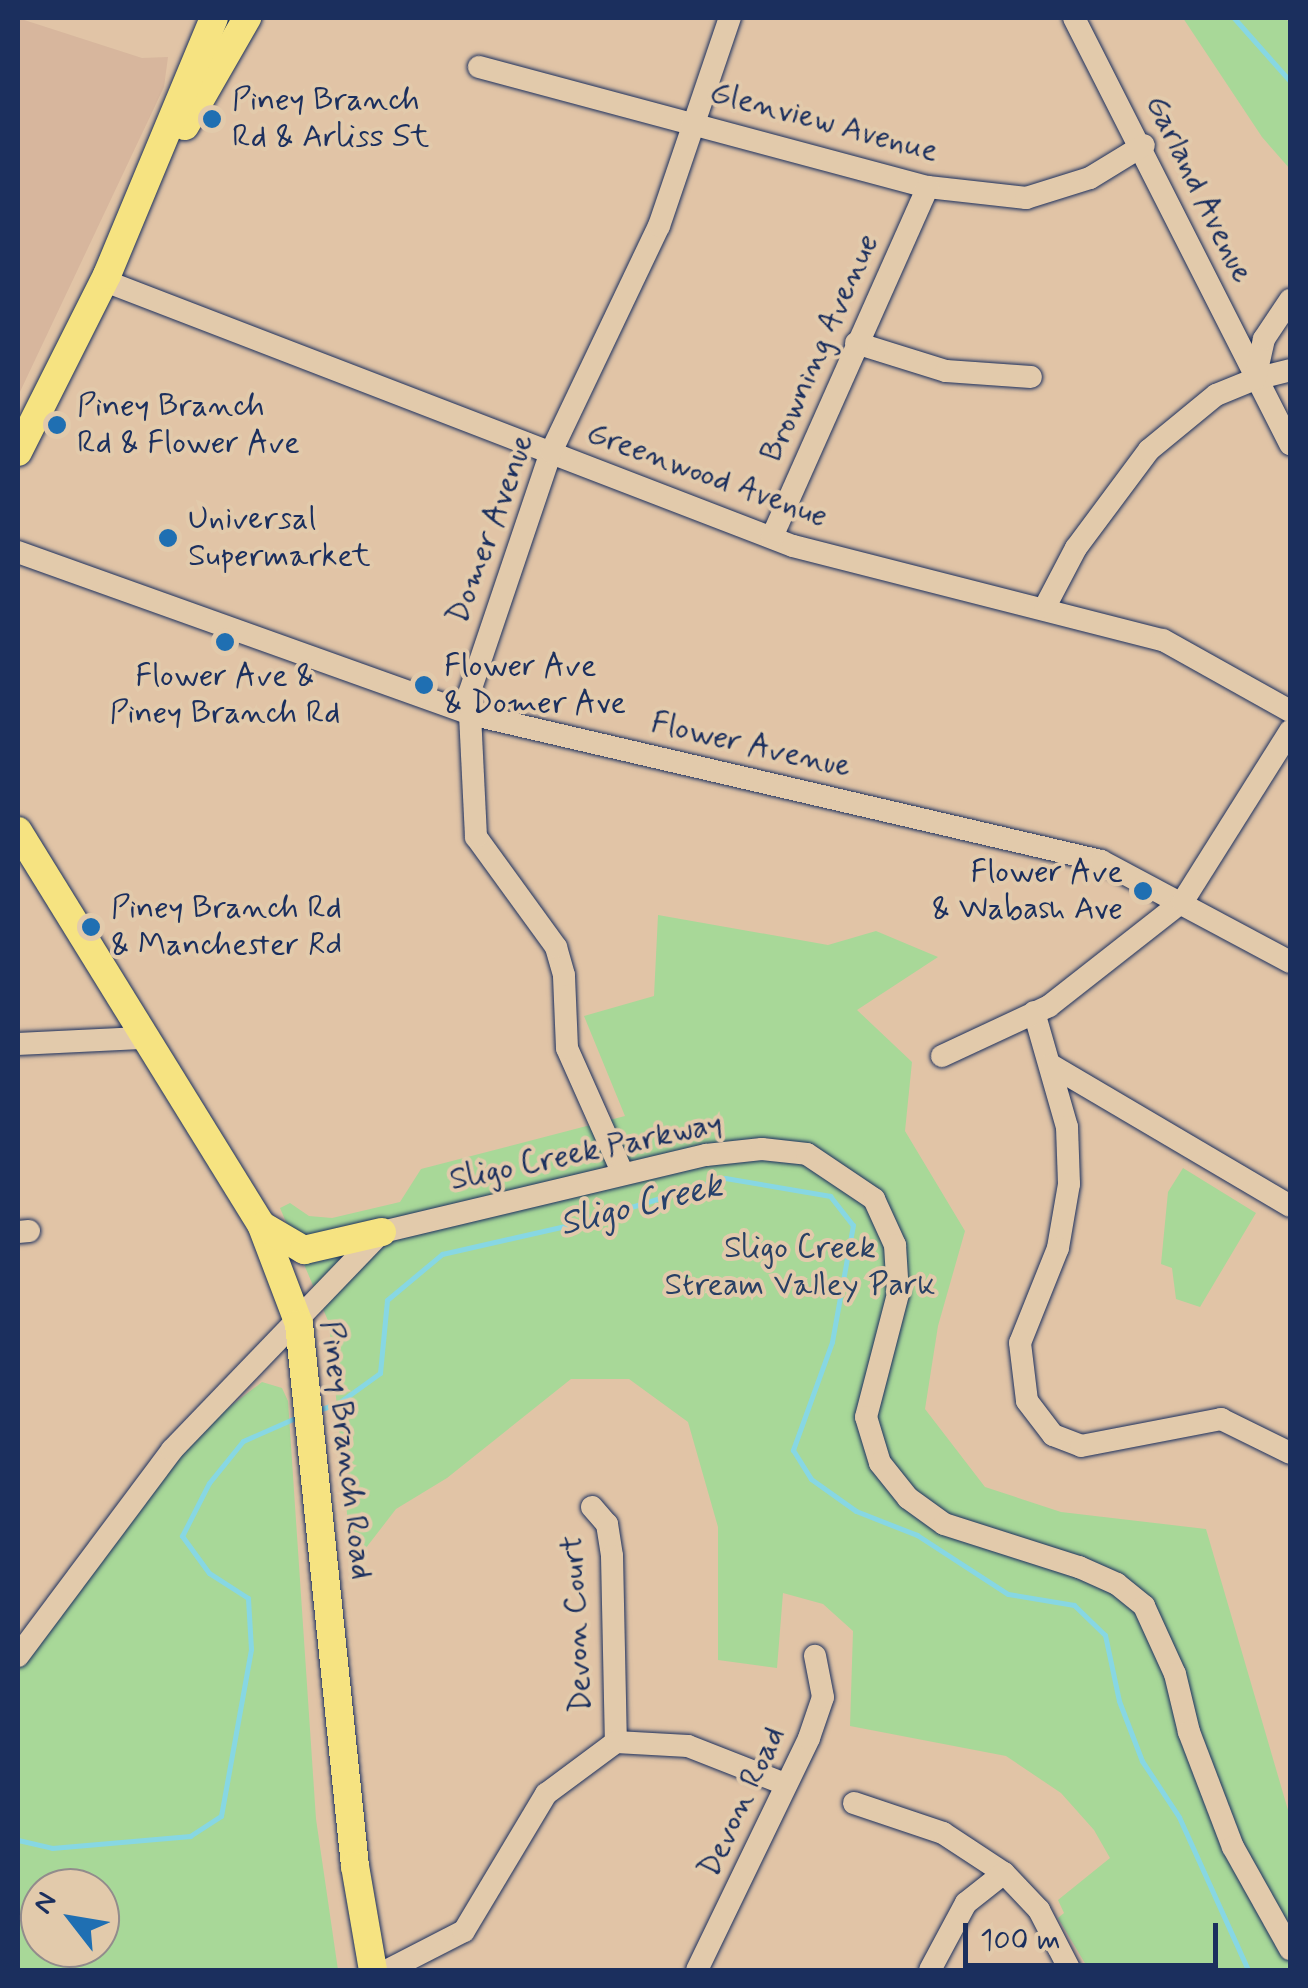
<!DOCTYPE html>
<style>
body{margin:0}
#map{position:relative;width:1308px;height:1988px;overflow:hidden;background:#e1c4a6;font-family:Mynerve,sans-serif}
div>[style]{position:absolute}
.built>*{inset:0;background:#d7b69d}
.green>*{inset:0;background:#a8d898}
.stream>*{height:5px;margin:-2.5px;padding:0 2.5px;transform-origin:2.5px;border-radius:2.5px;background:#87d7e3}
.roads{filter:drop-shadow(0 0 2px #1b2f5e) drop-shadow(0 0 2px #1b2f5e)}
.minor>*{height:22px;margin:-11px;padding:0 11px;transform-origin:11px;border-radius:11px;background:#e2caab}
.major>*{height:28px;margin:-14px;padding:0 14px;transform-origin:14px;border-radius:14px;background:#f6e381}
.dots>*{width:28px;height:28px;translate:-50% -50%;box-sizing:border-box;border:5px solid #e2caab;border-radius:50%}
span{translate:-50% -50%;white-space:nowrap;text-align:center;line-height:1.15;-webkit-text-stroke:8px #e2caab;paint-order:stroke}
.poi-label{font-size:32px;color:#1b2f5e}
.left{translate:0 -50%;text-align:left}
.right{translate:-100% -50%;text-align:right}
.street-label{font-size:32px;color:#1b2f5e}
.park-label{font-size:32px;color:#294064}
.water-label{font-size:35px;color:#26406b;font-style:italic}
.frame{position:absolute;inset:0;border:20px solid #1b2f5e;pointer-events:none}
.north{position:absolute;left:20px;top:1868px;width:100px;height:100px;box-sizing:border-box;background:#e2caab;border:2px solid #928c8c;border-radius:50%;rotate:301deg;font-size:28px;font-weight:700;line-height:40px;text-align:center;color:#1b2f5e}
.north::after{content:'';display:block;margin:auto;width:35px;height:45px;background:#1f6fb2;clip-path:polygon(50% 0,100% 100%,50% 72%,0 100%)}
.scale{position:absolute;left:963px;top:1923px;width:255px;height:45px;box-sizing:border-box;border:5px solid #1b2f5e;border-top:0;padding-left:12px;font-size:30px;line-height:35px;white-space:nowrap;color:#1b2f5e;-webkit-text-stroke:8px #e2caab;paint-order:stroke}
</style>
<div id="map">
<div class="built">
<div style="clip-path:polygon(18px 18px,142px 58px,168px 57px,164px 87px,18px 396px)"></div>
</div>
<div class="green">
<div style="clip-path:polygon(1183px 18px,1285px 18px,1290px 23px,1290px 169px,1262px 137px)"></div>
<div style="clip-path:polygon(658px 915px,828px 945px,876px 931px,938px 957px,857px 1010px,912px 1062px,905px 1131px,965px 1231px,938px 1326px,925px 1409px,985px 1487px,1061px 1512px,1206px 1529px,1290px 1817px,1290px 1970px,1089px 1970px,1058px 1918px,1064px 1913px,1058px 1900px,1110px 1858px,1094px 1830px,1061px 1793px,1006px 1756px,850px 1726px,853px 1631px,823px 1604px,783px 1593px,777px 1668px,718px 1660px,718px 1527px,688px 1422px,629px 1379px,571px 1379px,447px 1478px,396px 1509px,352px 1566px,329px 1323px,280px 1208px,290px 1203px,309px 1216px,332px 1218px,400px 1202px,421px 1169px,625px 1116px,584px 1016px,654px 996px)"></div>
<div style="clip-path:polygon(1183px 1168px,1256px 1213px,1200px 1307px,1176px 1299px,1172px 1268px,1161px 1264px,1168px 1192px)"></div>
<div style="clip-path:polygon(evenodd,262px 1382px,282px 1388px,288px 1401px,316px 1819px,338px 1970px,18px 1970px,18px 1669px,141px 1498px,197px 1432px,262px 1382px,40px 1888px,100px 1888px,100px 1948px,40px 1948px,40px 1888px)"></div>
</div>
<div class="stream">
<div style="left:1234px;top:18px;width:84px;rotate:48.4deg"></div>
<div style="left:315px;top:1411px;width:23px;rotate:-18deg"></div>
<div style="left:337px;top:1404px;width:53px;rotate:-35.8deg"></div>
<div style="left:380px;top:1373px;width:73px;rotate:-84.5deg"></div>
<div style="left:387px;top:1300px;width:72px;rotate:-39.9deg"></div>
<div style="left:442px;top:1254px;width:140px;rotate:-12.8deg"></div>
<div style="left:579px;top:1223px;width:153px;rotate:-17.1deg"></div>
<div style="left:725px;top:1178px;width:107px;rotate:9.7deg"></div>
<div style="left:830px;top:1196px;width:37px;rotate:52deg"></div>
<div style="left:853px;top:1225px;width:119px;rotate:100.2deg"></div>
<div style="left:832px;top:1342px;width:115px;rotate:109.9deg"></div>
<div style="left:793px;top:1450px;width:34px;rotate:58deg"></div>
<div style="left:811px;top:1479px;width:55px;rotate:35.4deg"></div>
<div style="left:856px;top:1511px;width:66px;rotate:21.5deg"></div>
<div style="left:917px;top:1535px;width:108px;rotate:33deg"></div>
<div style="left:1008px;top:1594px;width:67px;rotate:9.5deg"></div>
<div style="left:1074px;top:1605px;width:43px;rotate:44.1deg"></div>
<div style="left:1105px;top:1635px;width:67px;rotate:78deg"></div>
<div style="left:1119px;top:1701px;width:64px;rotate:69deg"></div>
<div style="left:1142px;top:1761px;width:67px;rotate:56.5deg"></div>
<div style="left:1179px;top:1817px;width:168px;rotate:65.7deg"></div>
<div style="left:18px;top:1840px;width:35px;rotate:13deg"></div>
<div style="left:52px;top:1848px;width:139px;rotate:-5deg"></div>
<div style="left:190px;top:1836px;width:37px;rotate:-33deg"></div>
<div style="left:221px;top:1816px;width:170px;rotate:-79.8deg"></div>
<div style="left:251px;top:1649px;width:51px;rotate:-93.4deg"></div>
<div style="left:248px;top:1598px;width:46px;rotate:-147.3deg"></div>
<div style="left:209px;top:1573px;width:46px;rotate:-126.1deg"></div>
<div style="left:182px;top:1536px;width:59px;rotate:-63deg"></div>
<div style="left:209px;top:1483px;width:54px;rotate:-51deg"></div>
<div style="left:243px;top:1441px;width:62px;rotate:-23.7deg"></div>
</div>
<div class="roads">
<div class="minor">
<div style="left:1074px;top:18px;width:478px;rotate:63.1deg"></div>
<div style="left:479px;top:67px;width:465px;rotate:15deg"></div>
<div style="left:928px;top:187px;width:99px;rotate:6.4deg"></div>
<div style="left:1026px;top:198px;width:67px;rotate:-17.4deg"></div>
<div style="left:1090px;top:178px;width:63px;rotate:-31.4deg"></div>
<div style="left:105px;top:281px;width:737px;rotate:21.07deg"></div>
<div style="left:793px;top:546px;width:382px;rotate:14.3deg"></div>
<div style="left:1163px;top:640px;width:145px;rotate:29.2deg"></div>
<div style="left:856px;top:343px;width:94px;rotate:17.3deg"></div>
<div style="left:946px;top:371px;width:85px;rotate:4deg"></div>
<div style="left:1255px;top:379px;width:36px;rotate:-14deg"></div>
<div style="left:772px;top:537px;width:383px;rotate:-66deg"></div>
<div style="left:18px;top:552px;width:480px;rotate:19.7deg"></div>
<div style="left:470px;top:714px;width:648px;rotate:13.11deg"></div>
<div style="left:1101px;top:861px;width:214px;rotate:28.1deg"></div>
<div style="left:1045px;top:607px;width:67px;rotate:-62.3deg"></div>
<div style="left:1076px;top:548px;width:122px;rotate:-53.3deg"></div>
<div style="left:1149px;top:450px;width:87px;rotate:-39.4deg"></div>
<div style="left:1216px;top:395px;width:42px;rotate:-22.3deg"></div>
<div style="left:1255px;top:379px;width:41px;rotate:-77.3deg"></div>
<div style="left:1264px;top:339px;width:47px;rotate:-56.3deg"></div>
<div style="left:1034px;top:1012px;width:120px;rotate:74deg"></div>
<div style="left:1067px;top:1127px;width:57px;rotate:88deg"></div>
<div style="left:1069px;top:1184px;width:65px;rotate:99.8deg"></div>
<div style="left:1058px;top:1248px;width:102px;rotate:111.8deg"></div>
<div style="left:1020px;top:1343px;width:58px;rotate:83.1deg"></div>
<div style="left:1027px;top:1401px;width:43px;rotate:52.6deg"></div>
<div style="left:1053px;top:1435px;width:30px;rotate:21deg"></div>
<div style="left:1081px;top:1446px;width:143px;rotate:-10.9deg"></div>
<div style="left:1221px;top:1419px;width:77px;rotate:26.2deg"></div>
<div style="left:18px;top:1044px;width:122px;rotate:-2.8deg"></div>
<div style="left:942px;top:1056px;width:118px;rotate:-25deg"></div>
<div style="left:1049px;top:1006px;width:170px;rotate:-38.1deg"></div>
<div style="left:1183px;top:901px;width:201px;rotate:-57.8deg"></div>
<div style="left:1051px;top:1065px;width:277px;rotate:30.5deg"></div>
<div style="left:623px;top:1174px;width:138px;rotate:-114deg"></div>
<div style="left:567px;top:1048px;width:73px;rotate:-92.4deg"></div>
<div style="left:564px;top:975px;width:29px;rotate:-106deg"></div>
<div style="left:556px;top:947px;width:136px;rotate:-126deg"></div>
<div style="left:476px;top:837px;width:143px;rotate:-92.8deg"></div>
<div style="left:469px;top:694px;width:256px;rotate:-71.3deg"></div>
<div style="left:551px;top:452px;width:250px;rotate:-64.5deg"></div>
<div style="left:659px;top:226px;width:220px;rotate:-71.2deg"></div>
<div style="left:18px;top:1232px;width:11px;rotate:-5deg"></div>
<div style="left:592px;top:1507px;width:23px;rotate:49deg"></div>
<div style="left:607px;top:1524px;width:32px;rotate:81deg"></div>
<div style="left:612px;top:1556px;width:186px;rotate:88.8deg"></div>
<div style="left:18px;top:1656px;width:257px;rotate:-53.2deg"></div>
<div style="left:172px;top:1450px;width:303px;rotate:-46.1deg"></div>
<div style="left:382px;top:1232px;width:333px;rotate:-13.4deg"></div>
<div style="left:706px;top:1155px;width:56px;rotate:-6.1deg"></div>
<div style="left:762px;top:1149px;width:45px;rotate:6.3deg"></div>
<div style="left:807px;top:1154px;width:81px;rotate:33.9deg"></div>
<div style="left:874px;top:1199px;width:51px;rotate:65.5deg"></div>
<div style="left:895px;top:1245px;width:49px;rotate:86.5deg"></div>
<div style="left:898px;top:1294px;width:127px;rotate:104.6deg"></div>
<div style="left:866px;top:1417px;width:48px;rotate:73.1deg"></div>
<div style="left:880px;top:1463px;width:45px;rotate:51.3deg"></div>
<div style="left:908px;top:1498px;width:44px;rotate:35.8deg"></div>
<div style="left:944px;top:1524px;width:142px;rotate:17.7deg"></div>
<div style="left:1079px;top:1567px;width:42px;rotate:24.1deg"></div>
<div style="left:1117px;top:1584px;width:35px;rotate:39deg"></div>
<div style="left:1144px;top:1606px;width:75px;rotate:65.5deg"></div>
<div style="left:1175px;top:1674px;width:60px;rotate:76.4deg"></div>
<div style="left:1189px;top:1732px;width:123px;rotate:69.1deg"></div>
<div style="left:1233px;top:1847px;width:117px;rotate:60.8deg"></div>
<div style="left:854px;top:1803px;width:94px;rotate:18.6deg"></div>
<div style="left:943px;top:1833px;width:73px;rotate:33.3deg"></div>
<div style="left:1004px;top:1873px;width:51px;rotate:46.6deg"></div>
<div style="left:1039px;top:1910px;width:68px;rotate:62.7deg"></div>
<div style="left:388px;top:1970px;width:85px;rotate:-27.2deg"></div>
<div style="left:464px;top:1931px;width:160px;rotate:-59.1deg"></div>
<div style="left:546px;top:1794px;width:87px;rotate:-36.6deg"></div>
<div style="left:616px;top:1742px;width:72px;rotate:3.2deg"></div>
<div style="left:688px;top:1746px;width:104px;rotate:21.4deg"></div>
<div style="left:697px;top:1970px;width:258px;rotate:-64.2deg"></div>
<div style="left:809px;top:1738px;width:43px;rotate:-71.1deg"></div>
<div style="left:823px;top:1697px;width:42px;rotate:-101deg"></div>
<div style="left:930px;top:1970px;width:76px;rotate:-61.8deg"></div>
<div style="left:966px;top:1903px;width:48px;rotate:-38.3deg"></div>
</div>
<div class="major">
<div style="left:185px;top:126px;width:125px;rotate:-60.1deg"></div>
<div style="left:18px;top:452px;width:198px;rotate:-63.3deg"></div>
<div style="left:107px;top:275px;width:278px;rotate:-67.4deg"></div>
<div style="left:18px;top:831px;width:462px;rotate:58.3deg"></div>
<div style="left:261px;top:1224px;width:107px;rotate:69.2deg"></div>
<div style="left:299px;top:1324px;width:545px;rotate:84.1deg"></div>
<div style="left:355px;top:1866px;width:106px;rotate:80.2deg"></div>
<div style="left:263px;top:1226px;width:48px;rotate:30.3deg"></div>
<div style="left:304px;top:1250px;width:80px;rotate:-13deg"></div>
</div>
</div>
<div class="dots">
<div style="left:212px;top:119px;background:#1f6fb2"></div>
<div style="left:57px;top:425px;background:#1f6fb2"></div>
<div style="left:168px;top:538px;background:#1f6fb2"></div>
<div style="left:225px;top:642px;background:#1f6fb2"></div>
<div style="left:424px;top:685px;background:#1f6fb2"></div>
<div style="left:1143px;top:891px;background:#1f6fb2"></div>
<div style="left:91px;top:927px;background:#1f6fb2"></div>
</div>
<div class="poi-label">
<span class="left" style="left:232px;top:119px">Piney Branch<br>Rd &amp; Arliss St</span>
<span class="left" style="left:77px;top:425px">Piney Branch<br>Rd &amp; Flower Ave</span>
<span class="left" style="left:188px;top:538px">Universal<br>Supermarket</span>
<span class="left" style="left:444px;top:685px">Flower Ave<br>&amp; Domer Ave</span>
<span style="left:225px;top:695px">Flower Ave &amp;<br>Piney Branch Rd</span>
<span class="right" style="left:1123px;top:891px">Flower Ave<br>&amp; Wabash Ave</span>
<span class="left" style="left:111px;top:927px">Piney Branch Rd<br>&amp; Manchester Rd</span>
</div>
<div class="street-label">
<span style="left:824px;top:122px;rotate:15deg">Glenview Avenue</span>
<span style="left:1199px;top:189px;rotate:64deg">Garland Avenue</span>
<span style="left:820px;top:348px;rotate:-66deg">Browning Avenue</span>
<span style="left:707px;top:475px;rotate:20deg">Greenwood Avenue</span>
<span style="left:491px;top:529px;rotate:-70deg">Domer Avenue</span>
<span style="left:751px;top:745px;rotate:13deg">Flower Avenue</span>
<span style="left:586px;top:1152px;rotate:-12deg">Sligo Creek Parkway</span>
<span style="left:346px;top:1450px;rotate:83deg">Piney Branch Road</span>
<span style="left:577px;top:1624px;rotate:-93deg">Devon Court</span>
<span style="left:742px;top:1802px;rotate:-65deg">Devon Road</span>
</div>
<div class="park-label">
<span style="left:800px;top:1267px">Sligo Creek<br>Stream Valley Park</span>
</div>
<div class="water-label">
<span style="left:641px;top:1205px;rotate:-14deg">Sligo Creek</span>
</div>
<div class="frame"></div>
<div class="north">N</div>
<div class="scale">100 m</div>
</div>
